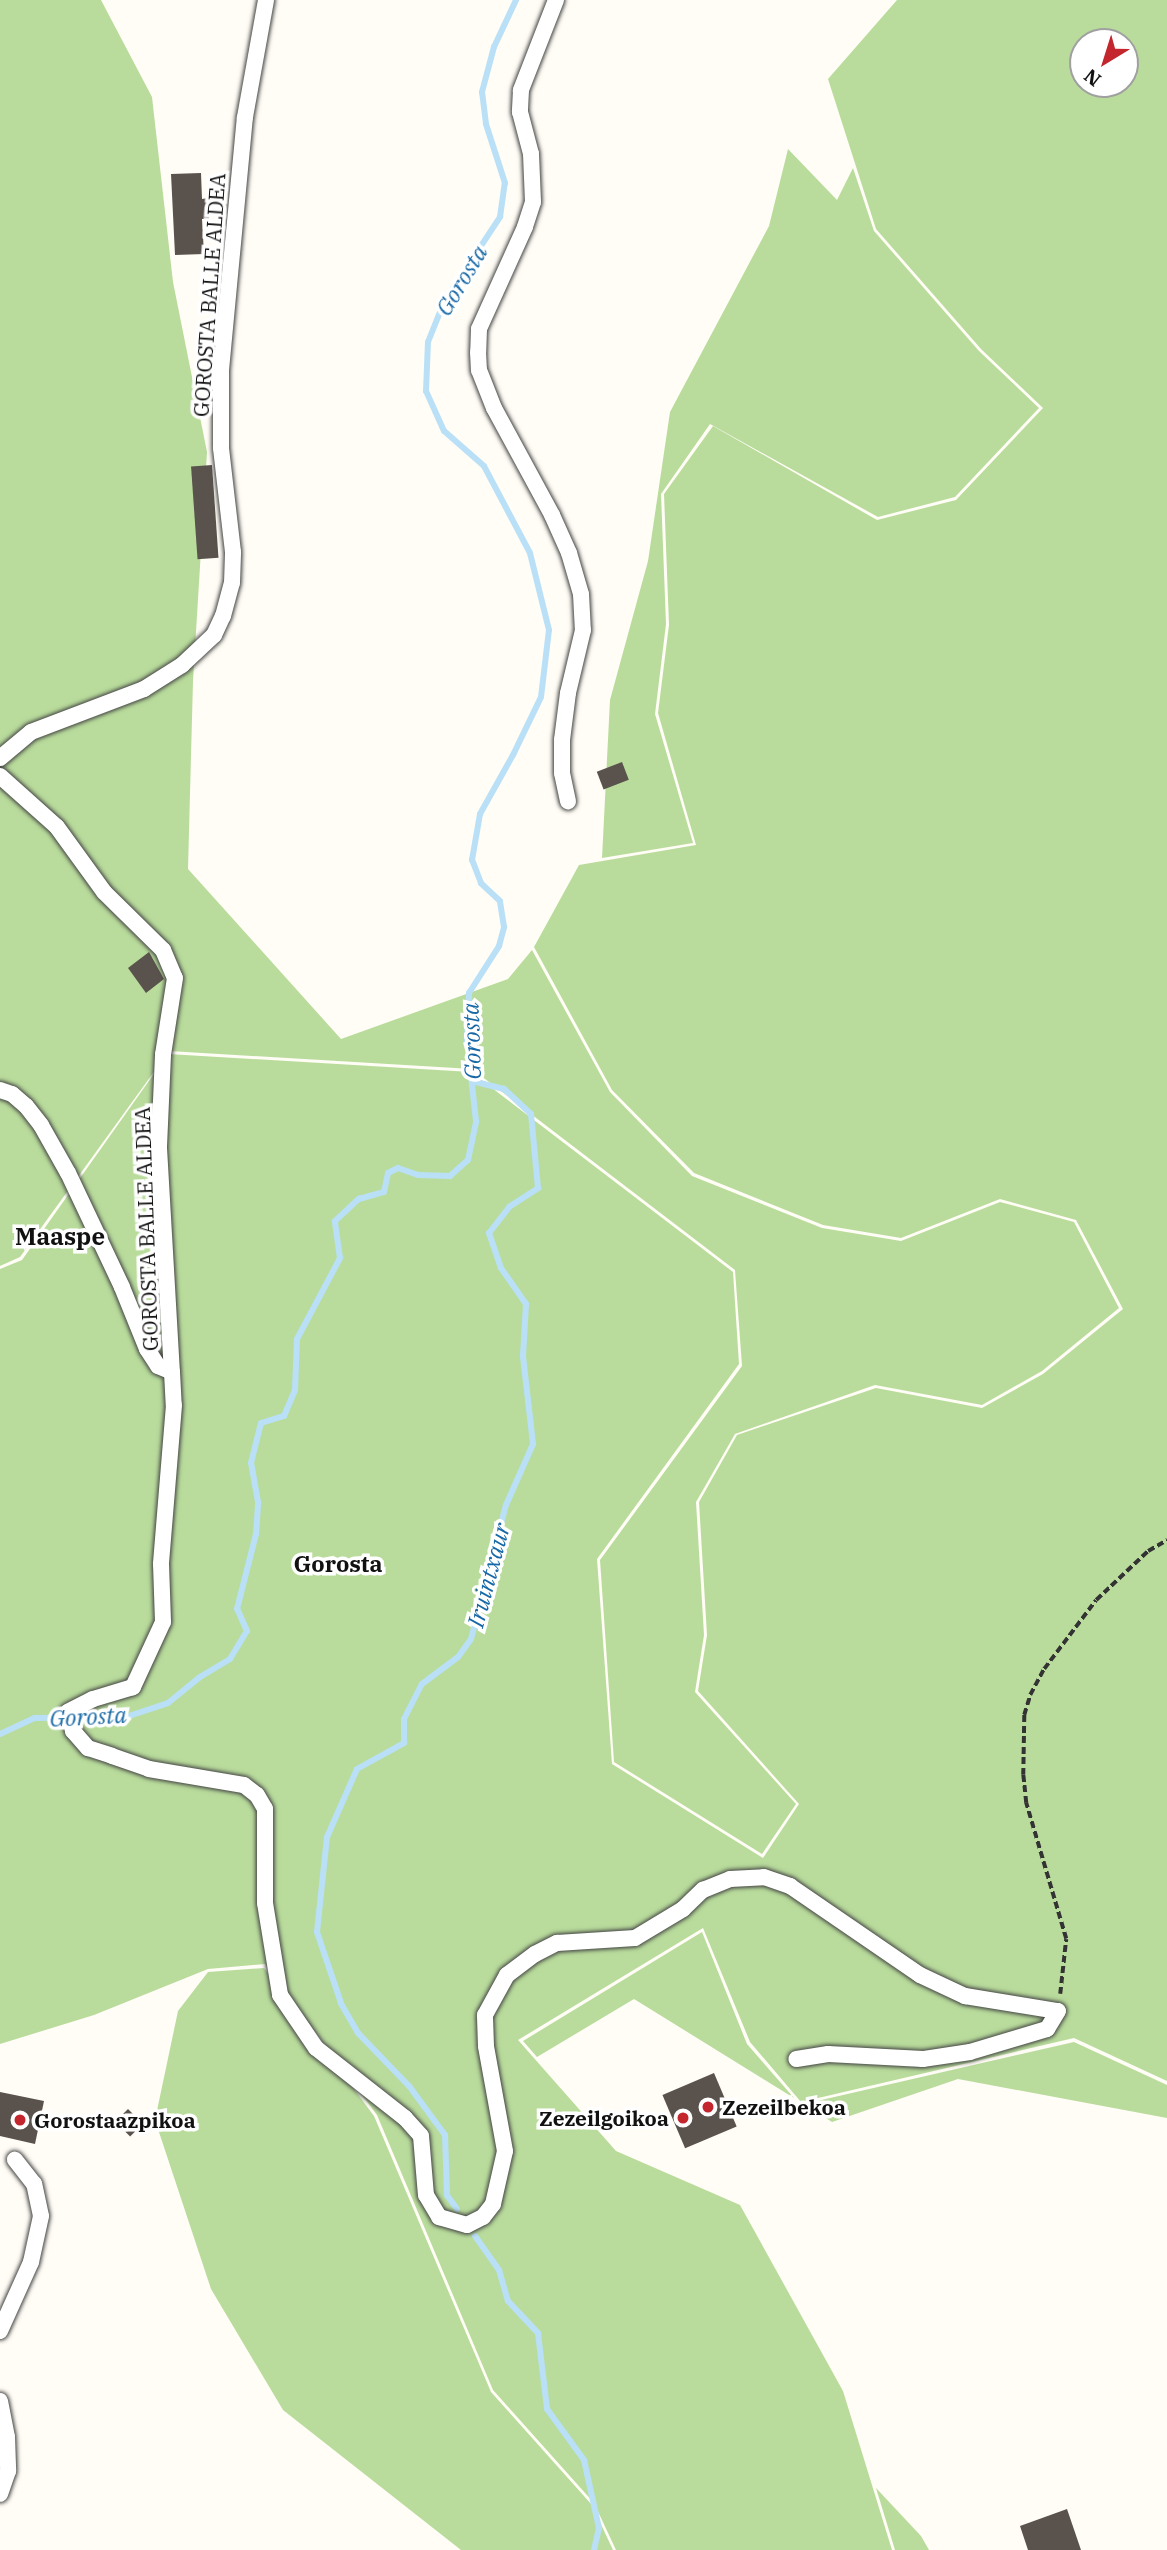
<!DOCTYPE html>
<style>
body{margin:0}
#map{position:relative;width:1167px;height:2550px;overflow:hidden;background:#fffdf5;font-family:"IBM Plex Serif",serif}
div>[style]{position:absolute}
.forest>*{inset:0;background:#b9dc9c}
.stream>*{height:6px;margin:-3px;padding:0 3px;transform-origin:3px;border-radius:3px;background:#b9e0f7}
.building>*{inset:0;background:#5a524d;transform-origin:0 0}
.path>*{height:3.5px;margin-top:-1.75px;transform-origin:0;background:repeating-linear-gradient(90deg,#333 0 7px,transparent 0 10.5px)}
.roads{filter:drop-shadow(0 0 2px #444) drop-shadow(0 0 2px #444)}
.minor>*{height:16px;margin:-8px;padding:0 8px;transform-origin:8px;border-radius:8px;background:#fff}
.dots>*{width:19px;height:19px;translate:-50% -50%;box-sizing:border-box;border:4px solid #fff;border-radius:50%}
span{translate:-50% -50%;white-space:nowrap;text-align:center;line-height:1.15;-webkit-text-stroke:7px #fff;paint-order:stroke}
.street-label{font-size:21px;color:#111}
.poi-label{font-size:21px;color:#111;font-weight:700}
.left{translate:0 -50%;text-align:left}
.right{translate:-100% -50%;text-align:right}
.water-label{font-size:23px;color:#1768a6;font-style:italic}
.neighbourhood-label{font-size:23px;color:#111;font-weight:700}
.quarter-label{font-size:24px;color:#111;font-weight:700}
.north{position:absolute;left:1069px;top:28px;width:70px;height:70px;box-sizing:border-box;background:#fff;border:2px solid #a0a0a0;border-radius:50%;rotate:218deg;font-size:19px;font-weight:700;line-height:28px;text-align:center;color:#111}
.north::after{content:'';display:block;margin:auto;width:24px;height:32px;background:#c4262e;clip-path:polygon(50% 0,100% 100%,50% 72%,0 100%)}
</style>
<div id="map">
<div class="forest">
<div style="clip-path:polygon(0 0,101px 0,152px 97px,173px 282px,207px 452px,193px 681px,188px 869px,341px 1039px,508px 979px,532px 950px,610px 1092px,692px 1176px,822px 1228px,901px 1241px,1000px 1202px,1074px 1222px,1119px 1308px,1042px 1371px,982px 1405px,875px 1385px,735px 1434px,696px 1502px,704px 1635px,695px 1692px,796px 1804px,762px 1854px,614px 1762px,600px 1560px,742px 1366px,735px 1270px,472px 1069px,169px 1051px,20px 1257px,0 1266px)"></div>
<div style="clip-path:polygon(evenodd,897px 0,1167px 0,1167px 2081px,1074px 2038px,801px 2102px,750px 2042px,703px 1928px,518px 2040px,616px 2151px,740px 2205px,843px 2391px,892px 2550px,616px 2550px,594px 2503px,493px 2390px,377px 2115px,265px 1964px,208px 1969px,94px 2015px,0 2044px,0 1269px,22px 1260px,168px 1054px,471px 1072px,733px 1272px,739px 1364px,597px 1559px,612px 1764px,763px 1858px,799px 1804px,698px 1691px,707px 1635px,699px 1502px,737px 1435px,876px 1388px,982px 1408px,1043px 1374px,1123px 1309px,1076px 1220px,1000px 1199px,901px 1238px,823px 1225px,694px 1173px,612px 1090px,534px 947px,579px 865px,696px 845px,658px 713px,669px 625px,664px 494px,713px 426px,877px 520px,956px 500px,1043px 408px,981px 349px,876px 229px,828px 79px,897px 0,1083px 42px,1125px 42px,1125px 84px,1083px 84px,1083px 42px)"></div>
<div style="clip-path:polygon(788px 149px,837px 200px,853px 168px,874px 231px,979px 351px,1039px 408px,955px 497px,878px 517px,710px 424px,661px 494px,666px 624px,655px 714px,693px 843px,602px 858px,610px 700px,648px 561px,670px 412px,769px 226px)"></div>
<div style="clip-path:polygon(702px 1932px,747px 2044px,794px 2098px,634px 1999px,537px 2057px,523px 2041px)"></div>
<div style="clip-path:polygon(264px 1968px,374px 2116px,491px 2392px,592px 2505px,613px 2550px,461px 2550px,283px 2410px,211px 2289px,155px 2120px,178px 2011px,208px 1972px)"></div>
<div style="clip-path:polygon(1074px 2042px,1167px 2085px,1167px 2118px,958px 2079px,832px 2122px,804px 2104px)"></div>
<div style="clip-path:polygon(876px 2488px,921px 2536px,929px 2550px,895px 2550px)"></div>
</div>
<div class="stream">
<div style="left:0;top:1734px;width:38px;rotate:-25deg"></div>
<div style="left:35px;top:1718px;width:91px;rotate:-0.6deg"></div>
<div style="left:126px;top:1717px;width:44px;rotate:-18.4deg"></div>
<div style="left:168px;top:1703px;width:41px;rotate:-39.1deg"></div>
<div style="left:200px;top:1677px;width:35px;rotate:-31deg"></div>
<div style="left:230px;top:1659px;width:33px;rotate:-59deg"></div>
<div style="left:247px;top:1631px;width:24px;rotate:-114deg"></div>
<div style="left:237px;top:1609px;width:77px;rotate:-75.8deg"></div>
<div style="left:256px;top:1534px;width:32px;rotate:-86deg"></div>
<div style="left:258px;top:1502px;width:40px;rotate:-100deg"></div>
<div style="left:251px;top:1463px;width:41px;rotate:-76deg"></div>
<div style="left:261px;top:1423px;width:24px;rotate:-17deg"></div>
<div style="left:284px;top:1416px;width:28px;rotate:-67deg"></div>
<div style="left:295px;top:1390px;width:51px;rotate:-87.8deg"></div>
<div style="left:297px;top:1339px;width:92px;rotate:-62deg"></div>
<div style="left:340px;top:1258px;width:37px;rotate:-98deg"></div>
<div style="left:335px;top:1221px;width:33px;rotate:-43deg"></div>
<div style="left:359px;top:1199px;width:26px;rotate:-16deg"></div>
<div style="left:384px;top:1192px;width:19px;rotate:-78deg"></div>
<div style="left:388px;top:1173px;width:11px;rotate:-27deg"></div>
<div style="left:398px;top:1168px;width:21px;rotate:19deg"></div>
<div style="left:418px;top:1175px;width:32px;rotate:2deg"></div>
<div style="left:450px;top:1176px;width:24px;rotate:-42deg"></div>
<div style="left:468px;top:1160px;width:40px;rotate:-78deg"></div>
<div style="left:476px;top:1121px;width:82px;rotate:-96.3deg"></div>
<div style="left:467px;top:1039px;width:46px;rotate:-87.5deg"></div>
<div style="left:469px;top:993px;width:56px;rotate:-57.4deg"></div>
<div style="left:499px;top:946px;width:20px;rotate:-75deg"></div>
<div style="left:504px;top:927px;width:26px;rotate:-99deg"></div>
<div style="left:500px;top:901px;width:26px;rotate:-137deg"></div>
<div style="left:481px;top:883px;width:25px;rotate:-111deg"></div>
<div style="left:472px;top:860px;width:47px;rotate:-80.1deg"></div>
<div style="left:480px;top:814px;width:68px;rotate:-60.8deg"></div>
<div style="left:513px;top:755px;width:64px;rotate:-64.2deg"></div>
<div style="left:541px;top:697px;width:67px;rotate:-83.2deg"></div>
<div style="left:549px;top:630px;width:79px;rotate:-103.9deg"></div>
<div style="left:530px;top:553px;width:98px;rotate:-117.9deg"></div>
<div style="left:484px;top:466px;width:53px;rotate:-138.8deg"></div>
<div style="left:444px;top:431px;width:44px;rotate:-114.2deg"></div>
<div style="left:426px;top:391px;width:49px;rotate:-87.7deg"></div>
<div style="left:428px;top:342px;width:43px;rotate:-68.2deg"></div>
<div style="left:444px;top:302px;width:102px;rotate:-56.6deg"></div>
<div style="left:500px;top:217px;width:34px;rotate:-82deg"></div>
<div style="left:505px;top:183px;width:62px;rotate:-107.9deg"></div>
<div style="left:486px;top:124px;width:32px;rotate:-97deg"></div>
<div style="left:482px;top:92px;width:47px;rotate:-75.1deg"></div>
<div style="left:494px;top:47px;width:52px;rotate:-64.9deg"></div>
<div style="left:457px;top:2209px;width:17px;rotate:-126deg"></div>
<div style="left:447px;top:2195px;width:60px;rotate:-91.9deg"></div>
<div style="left:445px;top:2135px;width:61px;rotate:-126.3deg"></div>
<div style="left:409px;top:2086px;width:74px;rotate:-133.9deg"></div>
<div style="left:358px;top:2033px;width:34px;rotate:-120deg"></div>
<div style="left:341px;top:2003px;width:75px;rotate:-108.7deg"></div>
<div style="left:317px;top:1932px;width:96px;rotate:-84deg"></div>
<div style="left:327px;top:1837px;width:74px;rotate:-66.2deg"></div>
<div style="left:357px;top:1769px;width:54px;rotate:-29deg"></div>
<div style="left:404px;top:1743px;width:24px;rotate:-90deg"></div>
<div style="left:404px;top:1719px;width:39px;rotate:-63deg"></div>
<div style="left:422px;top:1684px;width:45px;rotate:-36.9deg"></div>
<div style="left:458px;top:1657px;width:22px;rotate:-54deg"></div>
<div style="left:471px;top:1639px;width:138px;rotate:-75.4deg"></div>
<div style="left:506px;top:1505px;width:67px;rotate:-66.1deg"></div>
<div style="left:533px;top:1444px;width:89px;rotate:-96.5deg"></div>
<div style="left:523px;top:1356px;width:52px;rotate:-86.7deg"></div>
<div style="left:526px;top:1304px;width:44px;rotate:-124.8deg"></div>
<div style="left:501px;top:1268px;width:37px;rotate:-109deg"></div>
<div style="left:489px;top:1233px;width:33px;rotate:-52deg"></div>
<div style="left:509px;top:1207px;width:35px;rotate:-33deg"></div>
<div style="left:538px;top:1188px;width:74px;rotate:-95.4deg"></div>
<div style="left:531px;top:1114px;width:37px;rotate:-137deg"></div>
<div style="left:504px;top:1089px;width:33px;rotate:-166deg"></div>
<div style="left:475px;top:2236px;width:42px;rotate:54.8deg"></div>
<div style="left:499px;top:2270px;width:32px;rotate:74deg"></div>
<div style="left:508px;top:2301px;width:44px;rotate:46.8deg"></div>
<div style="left:538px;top:2333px;width:77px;rotate:83.2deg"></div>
<div style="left:547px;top:2409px;width:63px;rotate:54deg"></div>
<div style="left:584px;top:2460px;width:70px;rotate:77.6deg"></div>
<div style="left:599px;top:2528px;width:23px;rotate:103deg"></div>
</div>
<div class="building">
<div style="clip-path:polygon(201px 173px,202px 199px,208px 198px,209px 219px,202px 219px,204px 254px,175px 255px,171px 174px)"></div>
<div style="left:212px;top:465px;width:93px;height:21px;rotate:86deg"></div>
<div style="left:622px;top:762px;width:19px;height:27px;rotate:69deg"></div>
<div style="clip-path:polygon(149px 952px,164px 979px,146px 993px,128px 968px)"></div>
<div style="left:714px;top:2073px;width:58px;height:56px;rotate:67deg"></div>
<div style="clip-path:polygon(0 2092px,44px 2101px,35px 2144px,0 2136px)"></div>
<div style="left:128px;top:2109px;width:21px;height:18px;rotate:45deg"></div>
<div style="clip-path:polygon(1067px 2509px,1081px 2550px,1028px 2550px,1020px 2526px)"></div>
</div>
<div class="path">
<div style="left:1060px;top:1994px;width:55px;rotate:-83.8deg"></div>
<div style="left:1066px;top:1939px;width:142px;rotate:-106.4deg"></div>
<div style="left:1026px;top:1803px;width:28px;rotate:-96deg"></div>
<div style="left:1023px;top:1775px;width:60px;rotate:-89deg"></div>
<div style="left:1024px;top:1715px;width:21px;rotate:-73deg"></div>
<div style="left:1030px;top:1695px;width:30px;rotate:-62deg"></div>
<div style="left:1044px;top:1669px;width:86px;rotate:-53deg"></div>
<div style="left:1096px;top:1600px;width:71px;rotate:-43.3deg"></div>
<div style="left:1148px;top:1551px;width:22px;rotate:-30deg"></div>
</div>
<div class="roads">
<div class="minor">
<div style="left:556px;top:0;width:97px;rotate:111.3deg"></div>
<div style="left:521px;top:90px;width:22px;rotate:93deg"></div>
<div style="left:520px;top:112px;width:43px;rotate:75.3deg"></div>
<div style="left:531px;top:154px;width:48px;rotate:87.6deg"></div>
<div style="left:533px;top:202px;width:26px;rotate:108deg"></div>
<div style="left:525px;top:227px;width:112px;rotate:114.3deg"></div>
<div style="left:479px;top:329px;width:23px;rotate:92deg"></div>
<div style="left:478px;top:352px;width:18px;rotate:87deg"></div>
<div style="left:479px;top:370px;width:41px;rotate:68.5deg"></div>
<div style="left:494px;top:408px;width:122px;rotate:61.5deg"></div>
<div style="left:552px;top:515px;width:42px;rotate:65.9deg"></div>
<div style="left:569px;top:553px;width:43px;rotate:73.7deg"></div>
<div style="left:581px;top:594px;width:36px;rotate:87deg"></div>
<div style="left:583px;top:630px;width:65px;rotate:103.4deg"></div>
<div style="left:568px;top:693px;width:47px;rotate:97.3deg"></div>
<div style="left:562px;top:740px;width:33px;rotate:90deg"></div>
<div style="left:562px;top:773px;width:29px;rotate:78deg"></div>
<div style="left:0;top:758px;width:40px;rotate:-40deg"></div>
<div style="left:31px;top:732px;width:121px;rotate:-20.8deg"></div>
<div style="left:144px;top:689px;width:45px;rotate:-32.3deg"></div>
<div style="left:182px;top:665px;width:44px;rotate:-43.2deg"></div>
<div style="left:214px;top:635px;width:21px;rotate:-65deg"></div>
<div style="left:223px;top:616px;width:34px;rotate:-75deg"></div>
<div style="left:232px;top:583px;width:31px;rotate:-88deg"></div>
<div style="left:233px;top:552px;width:105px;rotate:-96.6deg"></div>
<div style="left:221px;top:448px;width:78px;rotate:-90deg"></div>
<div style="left:221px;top:370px;width:254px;rotate:-84.6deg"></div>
<div style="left:245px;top:117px;width:119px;rotate:-79.8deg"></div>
<div style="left:0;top:776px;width:76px;rotate:41.8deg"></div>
<div style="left:57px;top:827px;width:80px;rotate:54.1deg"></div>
<div style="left:104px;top:892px;width:83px;rotate:44.5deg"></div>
<div style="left:163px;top:950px;width:30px;rotate:67deg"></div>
<div style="left:175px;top:978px;width:78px;rotate:98.9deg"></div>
<div style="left:163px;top:1055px;width:93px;rotate:92.5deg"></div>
<div style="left:159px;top:1148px;width:224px;rotate:86.7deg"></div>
<div style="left:172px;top:1372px;width:15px;rotate:-157deg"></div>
<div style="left:158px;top:1366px;width:20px;rotate:-123deg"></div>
<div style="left:147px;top:1349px;width:67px;rotate:-112deg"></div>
<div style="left:122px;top:1287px;width:126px;rotate:-115.3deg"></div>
<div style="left:68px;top:1173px;width:55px;rotate:-119.4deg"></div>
<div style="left:41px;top:1125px;width:24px;rotate:-128deg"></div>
<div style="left:26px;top:1106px;width:18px;rotate:-139deg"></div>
<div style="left:12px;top:1094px;width:13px;rotate:-162deg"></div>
<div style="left:172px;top:1372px;width:33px;rotate:87deg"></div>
<div style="left:174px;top:1405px;width:160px;rotate:94.7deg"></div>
<div style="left:161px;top:1564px;width:58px;rotate:88deg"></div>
<div style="left:163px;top:1622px;width:72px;rotate:114.8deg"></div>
<div style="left:133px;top:1687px;width:42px;rotate:163.3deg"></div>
<div style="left:93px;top:1699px;width:28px;rotate:153deg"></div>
<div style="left:68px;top:1712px;width:20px;rotate:75deg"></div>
<div style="left:73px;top:1731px;width:23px;rotate:49deg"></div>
<div style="left:88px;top:1748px;width:25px;rotate:18deg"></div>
<div style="left:112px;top:1756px;width:39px;rotate:19deg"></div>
<div style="left:149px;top:1769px;width:96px;rotate:9.6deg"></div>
<div style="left:244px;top:1785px;width:16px;rotate:38deg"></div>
<div style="left:257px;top:1795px;width:16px;rotate:60deg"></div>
<div style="left:265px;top:1809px;width:94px;rotate:90deg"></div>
<div style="left:265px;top:1903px;width:93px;rotate:80.7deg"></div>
<div style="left:280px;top:1995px;width:64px;rotate:55.8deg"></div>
<div style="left:316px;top:2048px;width:113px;rotate:38.2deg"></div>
<div style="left:405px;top:2118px;width:24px;rotate:48deg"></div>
<div style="left:421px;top:2136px;width:59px;rotate:85.2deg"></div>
<div style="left:426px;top:2195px;width:26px;rotate:59deg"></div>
<div style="left:439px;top:2217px;width:29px;rotate:16deg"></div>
<div style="left:467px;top:2225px;width:18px;rotate:-27deg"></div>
<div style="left:483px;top:2217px;width:16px;rotate:-52deg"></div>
<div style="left:493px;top:2204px;width:54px;rotate:-77.2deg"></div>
<div style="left:505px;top:2151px;width:107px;rotate:-100.3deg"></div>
<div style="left:486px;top:2046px;width:31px;rotate:-92deg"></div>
<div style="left:485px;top:2015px;width:46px;rotate:-61.2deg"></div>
<div style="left:507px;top:1975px;width:35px;rotate:-37deg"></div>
<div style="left:535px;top:1954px;width:25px;rotate:-27deg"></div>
<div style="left:557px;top:1943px;width:78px;rotate:-3.7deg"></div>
<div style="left:635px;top:1938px;width:56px;rotate:-31.1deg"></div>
<div style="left:683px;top:1909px;width:28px;rotate:-44deg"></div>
<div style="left:703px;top:1890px;width:29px;rotate:-22deg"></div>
<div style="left:730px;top:1879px;width:34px;rotate:-3deg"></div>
<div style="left:764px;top:1877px;width:28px;rotate:19deg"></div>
<div style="left:790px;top:1886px;width:158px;rotate:34.4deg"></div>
<div style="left:920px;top:1975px;width:50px;rotate:25deg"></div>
<div style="left:965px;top:1996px;width:94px;rotate:9.2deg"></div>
<div style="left:1058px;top:2011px;width:21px;rotate:121deg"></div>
<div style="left:1047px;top:2029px;width:80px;rotate:163.4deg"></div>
<div style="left:970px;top:2052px;width:48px;rotate:171.5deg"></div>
<div style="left:923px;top:2059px;width:95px;rotate:-177deg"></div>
<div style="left:828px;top:2054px;width:32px;rotate:171deg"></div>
<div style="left:0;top:2331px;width:76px;rotate:-65.8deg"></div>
<div style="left:31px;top:2262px;width:47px;rotate:-77.7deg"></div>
<div style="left:41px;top:2216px;width:33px;rotate:-102deg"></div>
<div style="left:34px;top:2184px;width:31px;rotate:-128deg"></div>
<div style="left:0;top:2401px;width:37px;rotate:79deg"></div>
<div style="left:7px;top:2437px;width:34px;rotate:88deg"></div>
<div style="left:8px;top:2471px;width:24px;rotate:109deg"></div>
</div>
</div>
<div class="dots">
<div style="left:708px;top:2107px;background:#c4262e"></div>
<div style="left:683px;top:2118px;background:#c4262e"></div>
<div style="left:20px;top:2120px;background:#c4262e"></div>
</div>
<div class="street-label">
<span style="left:209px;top:295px;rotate:-86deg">GOROSTA BALLE ALDEA</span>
<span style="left:146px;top:1229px;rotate:-92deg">GOROSTA BALLE ALDEA</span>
</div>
<div class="poi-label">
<span class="left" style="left:722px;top:2107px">Zezeilbekoa</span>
<span class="right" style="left:669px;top:2118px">Zezeilgoikoa</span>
<span class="left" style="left:34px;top:2120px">Gorostaazpikoa</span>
</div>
<div class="water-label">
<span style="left:461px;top:280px;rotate:-59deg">Gorosta</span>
<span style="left:471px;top:1041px;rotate:-92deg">Gorosta</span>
<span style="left:488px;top:1575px;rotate:-75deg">Iruintxaur</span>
<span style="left:88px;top:1716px;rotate:-3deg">Gorosta</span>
</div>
<div class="neighbourhood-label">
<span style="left:338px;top:1563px">Gorosta</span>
</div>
<div class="quarter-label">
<span style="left:60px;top:1237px">Maaspe</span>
</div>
<div class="north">N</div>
</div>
